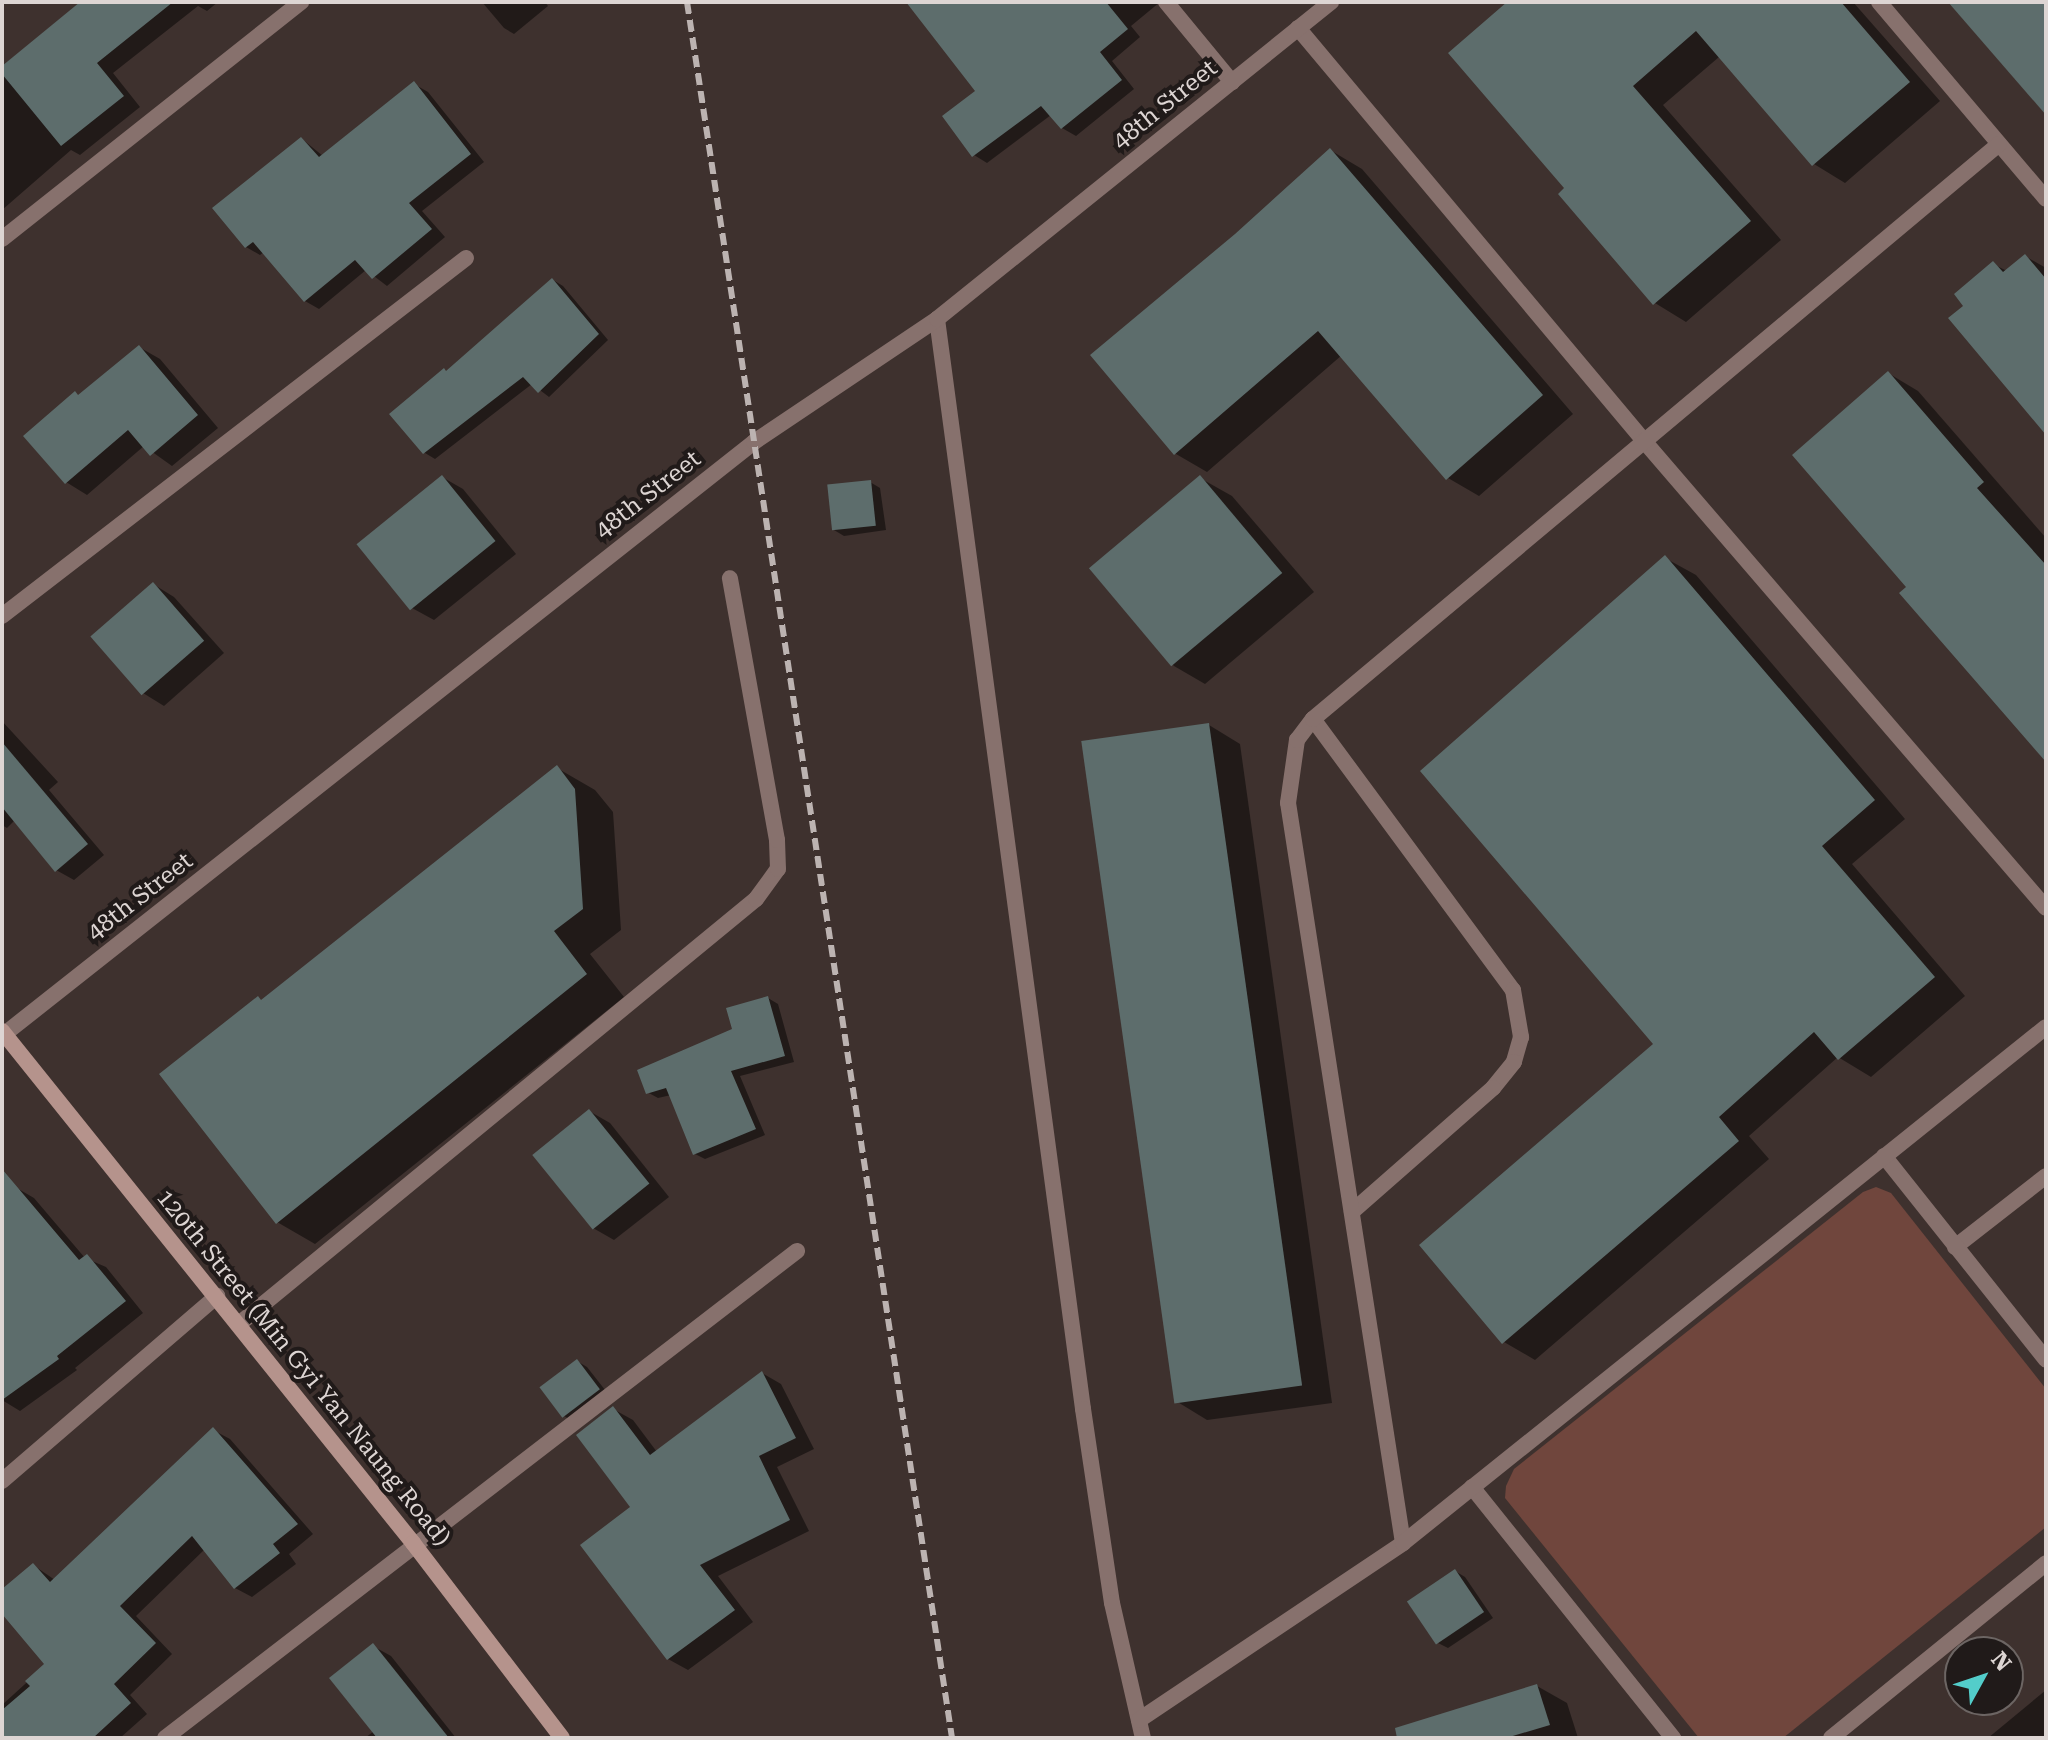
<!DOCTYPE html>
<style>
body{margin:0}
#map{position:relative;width:2048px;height:1740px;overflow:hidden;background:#3e312e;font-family:"Roboto Serif",serif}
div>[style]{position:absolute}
.green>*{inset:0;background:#70463d}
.shadow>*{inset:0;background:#0007}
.building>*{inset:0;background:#5d6d6c;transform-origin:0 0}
.lane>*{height:16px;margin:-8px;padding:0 8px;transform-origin:8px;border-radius:8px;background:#87716d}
.street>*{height:16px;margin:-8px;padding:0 8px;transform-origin:8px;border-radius:8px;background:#87716d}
.secondary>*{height:16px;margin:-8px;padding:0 8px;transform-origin:8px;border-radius:8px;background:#b5938c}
.rail>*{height:6px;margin-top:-3px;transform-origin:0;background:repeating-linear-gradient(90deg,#bcb3b1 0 12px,transparent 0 18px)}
span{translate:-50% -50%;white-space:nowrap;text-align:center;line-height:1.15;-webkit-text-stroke:8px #201a19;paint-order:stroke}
.street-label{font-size:24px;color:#ddd5d3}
.frame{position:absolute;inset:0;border:4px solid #ddd5d3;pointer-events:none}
.north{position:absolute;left:1944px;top:1636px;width:80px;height:80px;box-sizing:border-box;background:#201a19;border:2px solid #6c6563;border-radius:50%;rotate:50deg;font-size:22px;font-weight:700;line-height:32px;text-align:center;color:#ddd5d3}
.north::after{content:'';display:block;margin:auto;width:28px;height:36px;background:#53cdca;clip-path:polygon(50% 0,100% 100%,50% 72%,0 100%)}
</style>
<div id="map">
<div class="green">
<div style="clip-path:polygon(1876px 1187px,1891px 1193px,2046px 1389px,2046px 1527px,1783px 1738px,1699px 1738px,1505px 1498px,1506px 1486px,1514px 1469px,1863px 1192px)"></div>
</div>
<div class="shadow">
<div style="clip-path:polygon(86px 2px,218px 2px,207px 11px,198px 6px,113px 73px,140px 107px,80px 155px,71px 150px,2px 210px,2px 69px)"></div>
<div style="clip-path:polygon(482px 2px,545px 2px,548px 6px,514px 34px,504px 28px)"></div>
<div style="clip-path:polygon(940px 2px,1160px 2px,1131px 26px,1140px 37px,1112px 61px,1134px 89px,1076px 136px,1062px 128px,1051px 115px,987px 163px,974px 155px,978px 91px)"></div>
<div style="clip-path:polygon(1511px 2px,1853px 2px,1940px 101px,1845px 183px,1814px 164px,1719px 57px,1663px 105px,1781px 240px,1686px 322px,1655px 303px,1567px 189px)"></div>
<div style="clip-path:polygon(414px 84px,428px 92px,484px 162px,422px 211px,445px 237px,387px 286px,366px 270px,319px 309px,305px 301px,264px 252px,260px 255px,246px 247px,302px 139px,323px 156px)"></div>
<div style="clip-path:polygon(1330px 150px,1362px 169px,1573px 414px,1479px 496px,1448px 478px,1342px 355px,1207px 472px,1176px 454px,1093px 356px,1236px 236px)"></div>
<div style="clip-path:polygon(2025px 256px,2046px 268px,2046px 432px,1966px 306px,1993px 264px,2007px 271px)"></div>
<div style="clip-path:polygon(553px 280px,563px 286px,608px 340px,549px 397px,532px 384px,435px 459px,425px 453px,392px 414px,447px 372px)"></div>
<div style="clip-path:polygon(139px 347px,160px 359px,218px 428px,172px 466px,144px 446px,87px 495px,66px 482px,80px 397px)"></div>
<div style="clip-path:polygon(1888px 373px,1918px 391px,2046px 538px,2046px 760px,1909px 588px)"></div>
<div style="clip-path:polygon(442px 477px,463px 489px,516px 554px,434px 620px,412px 608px)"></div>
<div style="clip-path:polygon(1200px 478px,1232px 496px,1314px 592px,1205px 684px,1174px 666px,1092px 569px)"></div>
<div style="clip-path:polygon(870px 482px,880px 488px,886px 530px,844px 536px,834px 530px)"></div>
<div style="clip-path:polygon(1665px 558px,1696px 575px,1905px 819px,1852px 864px,1965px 996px,1871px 1077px,1838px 1057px,1749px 1136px,1769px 1159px,1535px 1360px,1504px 1342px,1656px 1044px)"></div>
<div style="clip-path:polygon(153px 584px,174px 597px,224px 653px,164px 706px,143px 693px)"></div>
<div style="clip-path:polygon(2px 721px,58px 782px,49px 790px,104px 855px,74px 880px,56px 870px,15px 820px,7px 828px,2px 825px)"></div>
<div style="clip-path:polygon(1209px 725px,1240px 744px,1332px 1403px,1207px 1420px,1176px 1401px)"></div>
<div style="clip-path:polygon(557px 768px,595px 790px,613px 812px,621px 930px,590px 954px,624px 997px,315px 1244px,277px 1222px,262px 1001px)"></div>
<div style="clip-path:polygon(768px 998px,778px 1004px,794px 1062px,740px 1076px,765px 1135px,705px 1159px,695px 1154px,671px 1095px,658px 1098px,647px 1092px,734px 1030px)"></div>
<div style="clip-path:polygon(589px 1111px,610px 1123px,669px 1197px,614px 1240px,593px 1228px)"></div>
<div style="clip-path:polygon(15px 1187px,34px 1198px,85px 1258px,106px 1267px,143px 1313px,75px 1368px,77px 1370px,20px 1411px,2px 1400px,2px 1198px)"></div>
<div style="clip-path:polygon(577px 1361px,587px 1367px,609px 1395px,574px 1422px,564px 1416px)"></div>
<div style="clip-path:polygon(762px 1373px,781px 1384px,814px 1449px,777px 1467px,809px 1531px,718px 1576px,753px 1622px,688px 1670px,668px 1659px,613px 1409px,633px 1420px,657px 1452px)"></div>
<div style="clip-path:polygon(213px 1430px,230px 1439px,313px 1534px,289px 1554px,296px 1564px,252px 1597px,235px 1588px,205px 1549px,136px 1616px,172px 1654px,130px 1695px,147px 1714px,120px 1738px,2px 1738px,2px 1705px,47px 1664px,2px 1611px,2px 1592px,33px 1565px,55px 1580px)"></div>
<div style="clip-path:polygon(1455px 1571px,1465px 1577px,1493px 1618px,1448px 1648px,1438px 1643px)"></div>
<div style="clip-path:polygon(373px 1646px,391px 1656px,456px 1738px,365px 1738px,374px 1731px)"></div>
<div style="clip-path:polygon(1537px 1686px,1567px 1703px,1578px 1738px,1480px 1738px)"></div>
<div style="clip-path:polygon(2046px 1690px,2046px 1738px,1988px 1738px)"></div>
</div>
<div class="building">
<div style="clip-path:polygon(80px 2px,173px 2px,97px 63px,124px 96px,61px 146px,2px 74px,2px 66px)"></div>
<div style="clip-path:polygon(906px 2px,1106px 2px,1128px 29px,1100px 52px,1122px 80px,1061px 129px,1041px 106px,972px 157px,942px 116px,975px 91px)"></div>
<div style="clip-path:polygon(1507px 2px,1841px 2px,1910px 82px,1812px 166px,1696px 31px,1633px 86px,1751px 221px,1653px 305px,1558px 194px,1564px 188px,1448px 53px)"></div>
<div style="clip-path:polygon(1948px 2px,2046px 2px,2046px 115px)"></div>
<div style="clip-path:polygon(414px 81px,471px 154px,409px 203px,432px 229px,372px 279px,355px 260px,304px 302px,253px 242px,245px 248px,212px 208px,301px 137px,319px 157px)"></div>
<div style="clip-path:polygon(1330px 148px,1543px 395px,1446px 480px,1318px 331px,1174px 455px,1090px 355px,1235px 234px)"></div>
<div style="clip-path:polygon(2025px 254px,2046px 279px,2046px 435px,1948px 318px,1963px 306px,1954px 294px,1993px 261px,2003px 272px)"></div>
<div style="clip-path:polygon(552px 278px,599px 334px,538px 393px,523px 377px,423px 454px,389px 414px,444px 368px,446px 371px)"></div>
<div style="clip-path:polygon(139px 345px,198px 415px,150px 456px,128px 430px,65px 484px,23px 436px,75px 391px,78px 395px)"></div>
<div style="clip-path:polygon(1888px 371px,1984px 482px,1977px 488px,2046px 565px,2046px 762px,1899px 593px,1906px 587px,1792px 455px)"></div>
<div style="left:442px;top:475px;width:85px;height:110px;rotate:51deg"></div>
<div style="left:1200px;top:475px;width:128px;height:145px;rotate:50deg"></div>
<div style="left:871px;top:480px;width:46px;height:44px;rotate:84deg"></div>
<div style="clip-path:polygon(1665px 555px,1875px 800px,1822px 846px,1935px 977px,1838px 1060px,1814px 1032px,1719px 1117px,1739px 1141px,1502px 1344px,1419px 1245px,1653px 1044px,1420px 771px)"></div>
<div style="left:153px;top:582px;width:78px;height:83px;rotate:49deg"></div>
<div style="left:1209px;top:723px;width:669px;height:129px;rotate:82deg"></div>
<div style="clip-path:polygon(2px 742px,88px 844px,55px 872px,2px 807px)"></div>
<div style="clip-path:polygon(557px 765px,575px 789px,583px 909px,554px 931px,587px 974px,276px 1224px,159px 1074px,258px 996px,261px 1000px)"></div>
<div style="clip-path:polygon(768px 996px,785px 1056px,731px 1071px,756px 1129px,693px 1155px,666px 1088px,646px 1094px,637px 1070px,732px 1029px,726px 1008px)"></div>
<div style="left:589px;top:1109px;width:96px;height:73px;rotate:51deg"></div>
<div style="clip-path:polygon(2px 1169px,79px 1260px,87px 1254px,126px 1301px,57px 1356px,59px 1359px,2px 1400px)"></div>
<div style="left:577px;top:1359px;width:38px;height:47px;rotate:53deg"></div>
<div style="clip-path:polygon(762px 1371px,796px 1438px,759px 1456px,790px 1520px,700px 1565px,735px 1610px,667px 1660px,580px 1545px,630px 1507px,576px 1435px,613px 1406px,650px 1455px)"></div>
<div style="clip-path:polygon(213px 1427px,298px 1524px,273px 1544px,280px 1553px,234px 1589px,192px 1536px,120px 1606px,156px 1643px,114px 1684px,131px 1703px,93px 1738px,2px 1738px,2px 1710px,30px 1686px,25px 1681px,44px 1664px,2px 1614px,2px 1589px,33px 1563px,50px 1582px)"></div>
<div style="left:1455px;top:1569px;width:52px;height:58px;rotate:56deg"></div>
<div style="clip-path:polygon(373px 1643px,449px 1738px,377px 1738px,329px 1678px)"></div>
<div style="clip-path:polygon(1537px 1684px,1550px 1725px,1506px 1738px,1397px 1738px,1395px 1728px)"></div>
</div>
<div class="lane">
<div style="left:1955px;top:1247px;width:115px;rotate:-38deg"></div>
</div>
<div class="street">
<div style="left:1166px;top:2px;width:104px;rotate:50.5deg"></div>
<div style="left:1879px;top:2px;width:258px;rotate:49.7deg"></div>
<div style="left:1298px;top:28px;width:539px;rotate:50.04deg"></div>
<div style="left:1644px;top:441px;width:616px;rotate:49.28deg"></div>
<div style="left:2px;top:239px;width:382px;rotate:-38.4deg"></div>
<div style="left:937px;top:319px;width:1100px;rotate:82.37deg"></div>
<div style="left:1083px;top:1409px;width:196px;rotate:81.5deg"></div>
<div style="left:1112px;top:1603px;width:139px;rotate:77.1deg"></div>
<div style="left:2px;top:616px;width:586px;rotate:-37.65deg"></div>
<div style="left:1313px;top:719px;width:337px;rotate:53.6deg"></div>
<div style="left:1513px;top:990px;width:48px;rotate:80.3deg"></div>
<div style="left:1521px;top:1037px;width:26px;rotate:106deg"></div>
<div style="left:1514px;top:1062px;width:33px;rotate:129deg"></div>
<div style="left:1493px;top:1088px;width:188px;rotate:138.7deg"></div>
<div style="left:2px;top:1036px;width:958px;rotate:-38.3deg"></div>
<div style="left:754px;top:442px;width:220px;rotate:-33.9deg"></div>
<div style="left:937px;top:319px;width:506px;rotate:-38.82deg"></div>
<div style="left:1884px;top:1156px;width:260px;rotate:51.5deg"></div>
<div style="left:239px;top:1324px;width:669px;rotate:-39.42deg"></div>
<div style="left:756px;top:899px;width:37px;rotate:-54deg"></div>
<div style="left:778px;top:869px;width:29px;rotate:-92deg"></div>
<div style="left:777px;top:840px;width:266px;rotate:-100.2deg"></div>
<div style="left:2px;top:1481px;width:284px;rotate:-40.7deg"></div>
<div style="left:1472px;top:1487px;width:322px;rotate:51.3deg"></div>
<div style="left:1403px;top:1543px;width:749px;rotate:-98.83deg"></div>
<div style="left:1288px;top:803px;width:64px;rotate:-81.9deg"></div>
<div style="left:1297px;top:740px;width:26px;rotate:-53deg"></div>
<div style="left:1313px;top:719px;width:895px;rotate:-39.97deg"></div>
<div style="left:1139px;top:1720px;width:318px;rotate:-33.8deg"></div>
<div style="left:1403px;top:1543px;width:824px;rotate:-38.75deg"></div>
<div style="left:165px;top:1738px;width:798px;rotate:-37.62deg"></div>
<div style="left:1831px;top:1738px;width:277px;rotate:-39.1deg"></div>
</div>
<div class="secondary">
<div style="left:2px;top:1031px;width:657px;rotate:51.24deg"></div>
<div style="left:413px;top:1543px;width:245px;rotate:52.6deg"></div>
</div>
<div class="rail">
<div style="left:687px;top:2px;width:1756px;rotate:81.32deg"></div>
</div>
<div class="street-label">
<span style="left:1165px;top:105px;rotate:-39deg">48th Street</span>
<span style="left:648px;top:495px;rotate:-38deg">48th Street</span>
<span style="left:140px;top:897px;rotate:-38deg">48th Street</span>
<span style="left:303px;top:1368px;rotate:51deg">120th Street (Min Gyi Yan Naung Road)</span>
</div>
<div class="frame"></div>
<div class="north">N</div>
</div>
